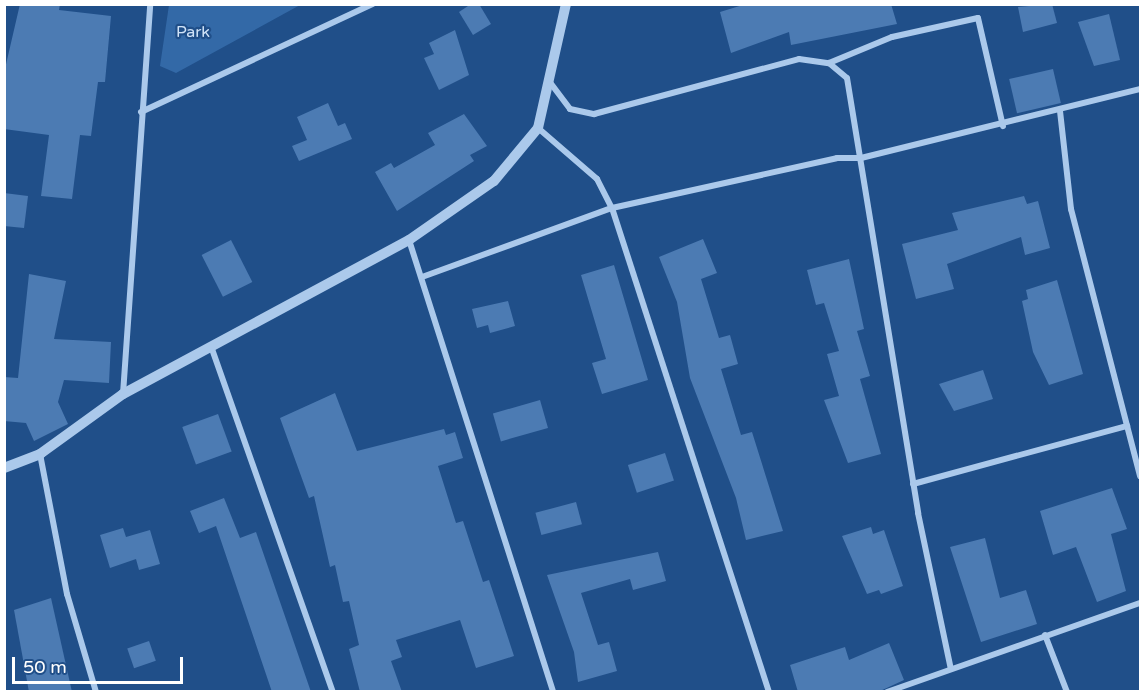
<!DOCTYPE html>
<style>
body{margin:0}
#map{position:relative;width:1145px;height:696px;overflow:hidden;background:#204f89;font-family:"Varela Round",sans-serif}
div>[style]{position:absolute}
.green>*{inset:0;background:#3369a7}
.building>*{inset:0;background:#4c7bb3;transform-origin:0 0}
.minor>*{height:6px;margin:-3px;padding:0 3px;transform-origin:3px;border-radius:3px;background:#abc9eb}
.tertiary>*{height:10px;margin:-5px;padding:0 5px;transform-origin:5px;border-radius:5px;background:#abc9eb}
span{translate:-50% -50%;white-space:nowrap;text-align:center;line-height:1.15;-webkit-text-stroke:4.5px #204f89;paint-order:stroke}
.park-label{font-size:16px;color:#d0e3f8}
.frame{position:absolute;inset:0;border:6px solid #fff;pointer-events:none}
.scale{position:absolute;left:12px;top:657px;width:171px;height:27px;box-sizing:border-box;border:3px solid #fff;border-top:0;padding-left:8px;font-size:18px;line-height:21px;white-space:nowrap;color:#fff;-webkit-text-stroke:4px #204f89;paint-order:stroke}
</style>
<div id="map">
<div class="green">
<div style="clip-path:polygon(169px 5px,169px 4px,300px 5px,176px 73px,160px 66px)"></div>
</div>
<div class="building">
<div style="clip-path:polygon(20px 4px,60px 4px,59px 10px,111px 16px,105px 82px,98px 82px,91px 136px,80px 135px,72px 199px,41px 196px,49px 135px,4px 129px,4px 73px)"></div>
<div style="clip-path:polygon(471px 4px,479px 4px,491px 24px,473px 35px,459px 12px)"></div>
<div style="clip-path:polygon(746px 4px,891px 4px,897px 24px,791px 45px,789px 32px,731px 53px,720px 12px)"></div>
<div style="clip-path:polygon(1052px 4px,1057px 23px,1023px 32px,1018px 7px)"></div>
<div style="clip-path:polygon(1109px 14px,1120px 60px,1094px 66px,1078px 22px)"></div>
<div style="clip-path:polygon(455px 30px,469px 75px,439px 90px,424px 58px,434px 54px,429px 43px)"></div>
<div style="left:1053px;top:69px;width:35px;height:45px;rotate:77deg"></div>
<div style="clip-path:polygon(328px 103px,338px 126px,345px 123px,352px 139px,299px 161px,292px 146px,307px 140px,297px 117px)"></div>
<div style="clip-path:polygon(464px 114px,487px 146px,470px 155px,474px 161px,397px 211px,375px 172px,391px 163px,394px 168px,435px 145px,428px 133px)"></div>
<div style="clip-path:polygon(4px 193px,28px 196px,24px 228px,4px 226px)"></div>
<div style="clip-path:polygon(1024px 196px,1027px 204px,1038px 201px,1050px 248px,1025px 255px,1021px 237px,947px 264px,954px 289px,916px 299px,902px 244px,958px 230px,952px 213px)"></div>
<div style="clip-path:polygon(703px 239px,717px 273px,701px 279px,719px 338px,730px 335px,738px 364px,721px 369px,741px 435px,752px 432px,783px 531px,746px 540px,736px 498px,690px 378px,677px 302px,659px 257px)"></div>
<div style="left:231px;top:240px;width:47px;height:33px;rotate:63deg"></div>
<div style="clip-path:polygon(849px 259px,864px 329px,857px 331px,870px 376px,860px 379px,881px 454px,848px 463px,824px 400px,839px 396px,827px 354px,839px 351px,824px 303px,816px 305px,807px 270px)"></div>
<div style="clip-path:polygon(614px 265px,648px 380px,602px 394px,592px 363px,606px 359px,581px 275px)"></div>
<div style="clip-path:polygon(29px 274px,66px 281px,54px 339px,111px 342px,109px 383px,64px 380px,58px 402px,68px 424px,34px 441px,26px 423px,4px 421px,4px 377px,18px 378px)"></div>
<div style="clip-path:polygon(1057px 280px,1083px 374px,1049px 385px,1033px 352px,1022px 301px,1028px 299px,1026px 290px)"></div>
<div style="clip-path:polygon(508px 301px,515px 326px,490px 333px,488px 325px,477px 328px,472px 309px)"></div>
<div style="clip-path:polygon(983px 370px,993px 399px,954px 411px,939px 384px)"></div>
<div style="clip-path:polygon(335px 393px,357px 451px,444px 429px,446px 435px,455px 432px,463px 458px,438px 466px,456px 523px,463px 521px,483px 582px,489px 580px,514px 656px,476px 668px,460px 620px,396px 640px,402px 657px,391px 661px,402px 692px,360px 692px,349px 649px,359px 645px,349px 601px,343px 602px,335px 565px,330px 567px,314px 496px,309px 498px,280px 418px)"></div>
<div style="left:540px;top:400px;width:29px;height:49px;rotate:74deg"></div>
<div style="left:218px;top:414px;width:40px;height:38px;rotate:70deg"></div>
<div style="left:665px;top:453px;width:29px;height:39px;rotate:72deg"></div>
<div style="clip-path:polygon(1112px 488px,1127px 529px,1111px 534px,1126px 591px,1097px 602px,1076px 547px,1053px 555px,1040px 511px)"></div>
<div style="clip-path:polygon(224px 498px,240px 538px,256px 532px,311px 692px,272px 692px,216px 526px,199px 533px,190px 511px)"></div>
<div style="left:576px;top:502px;width:23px;height:42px;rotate:75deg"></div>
<div style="clip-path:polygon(871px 527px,873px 534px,884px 530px,903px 586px,881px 594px,879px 590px,867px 594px,842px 536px)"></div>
<div style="clip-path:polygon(123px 528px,126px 537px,150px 530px,160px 564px,139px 570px,136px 559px,110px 568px,100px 535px)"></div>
<div style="clip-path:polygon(985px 538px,1000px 598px,1026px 590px,1037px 624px,981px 642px,950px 547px)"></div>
<div style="clip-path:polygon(658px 552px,666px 581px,633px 590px,630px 579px,581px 593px,598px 645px,609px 642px,617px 671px,578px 682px,574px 652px,547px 575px)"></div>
<div style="clip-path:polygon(51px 598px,72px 692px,29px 692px,14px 610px)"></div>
<div style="left:149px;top:641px;width:21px;height:23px;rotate:71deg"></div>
<div style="clip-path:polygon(889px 643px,904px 680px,878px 692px,798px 692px,790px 665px,845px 647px,849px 660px)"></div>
</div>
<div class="minor">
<div style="left:829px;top:63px;width:68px;rotate:-22.4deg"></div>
<div style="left:892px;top:37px;width:88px;rotate:-12.5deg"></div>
<div style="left:978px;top:18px;width:111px;rotate:77deg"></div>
<div style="left:549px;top:81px;width:35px;rotate:53deg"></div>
<div style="left:570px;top:109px;width:25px;rotate:12deg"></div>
<div style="left:594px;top:114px;width:212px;rotate:-15deg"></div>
<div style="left:799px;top:59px;width:30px;rotate:8deg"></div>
<div style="left:829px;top:63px;width:23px;rotate:40deg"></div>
<div style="left:847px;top:78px;width:441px;rotate:80.7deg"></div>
<div style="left:918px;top:513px;width:159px;rotate:78.1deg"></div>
<div style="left:1060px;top:111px;width:99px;rotate:83.6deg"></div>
<div style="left:1071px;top:209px;width:276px;rotate:75.5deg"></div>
<div style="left:141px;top:112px;width:256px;rotate:-25deg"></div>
<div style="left:538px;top:128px;width:78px;rotate:40.8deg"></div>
<div style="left:597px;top:179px;width:33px;rotate:63deg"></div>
<div style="left:612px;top:208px;width:509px;rotate:72.03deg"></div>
<div style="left:409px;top:240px;width:474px;rotate:72.3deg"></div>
<div style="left:422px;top:277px;width:202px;rotate:-20deg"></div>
<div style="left:612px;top:208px;width:230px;rotate:-12.5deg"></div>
<div style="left:837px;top:158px;width:24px"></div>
<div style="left:861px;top:158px;width:287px;rotate:-13.9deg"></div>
<div style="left:212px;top:349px;width:364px;rotate:70.6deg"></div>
<div style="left:123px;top:394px;width:391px;rotate:-86deg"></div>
<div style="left:40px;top:454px;width:143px;rotate:79.1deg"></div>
<div style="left:67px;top:594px;width:102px;rotate:73.5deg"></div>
<div style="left:913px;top:484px;width:222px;rotate:-15.2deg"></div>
<div style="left:1045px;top:635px;width:61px;rotate:68.9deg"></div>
<div style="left:887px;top:692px;width:268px;rotate:-19.4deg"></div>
</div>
<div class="tertiary">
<div style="left:4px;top:468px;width:39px;rotate:-21deg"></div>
<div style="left:40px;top:454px;width:102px;rotate:-35.9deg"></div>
<div style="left:123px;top:394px;width:325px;rotate:-28.3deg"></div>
<div style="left:409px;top:240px;width:103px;rotate:-34.8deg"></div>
<div style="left:494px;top:181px;width:69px;rotate:-50.3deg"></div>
<div style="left:538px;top:128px;width:127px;rotate:-77.3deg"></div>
</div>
<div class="park-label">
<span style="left:193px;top:32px">Park</span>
</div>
<div class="frame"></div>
<div class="scale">50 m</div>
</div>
